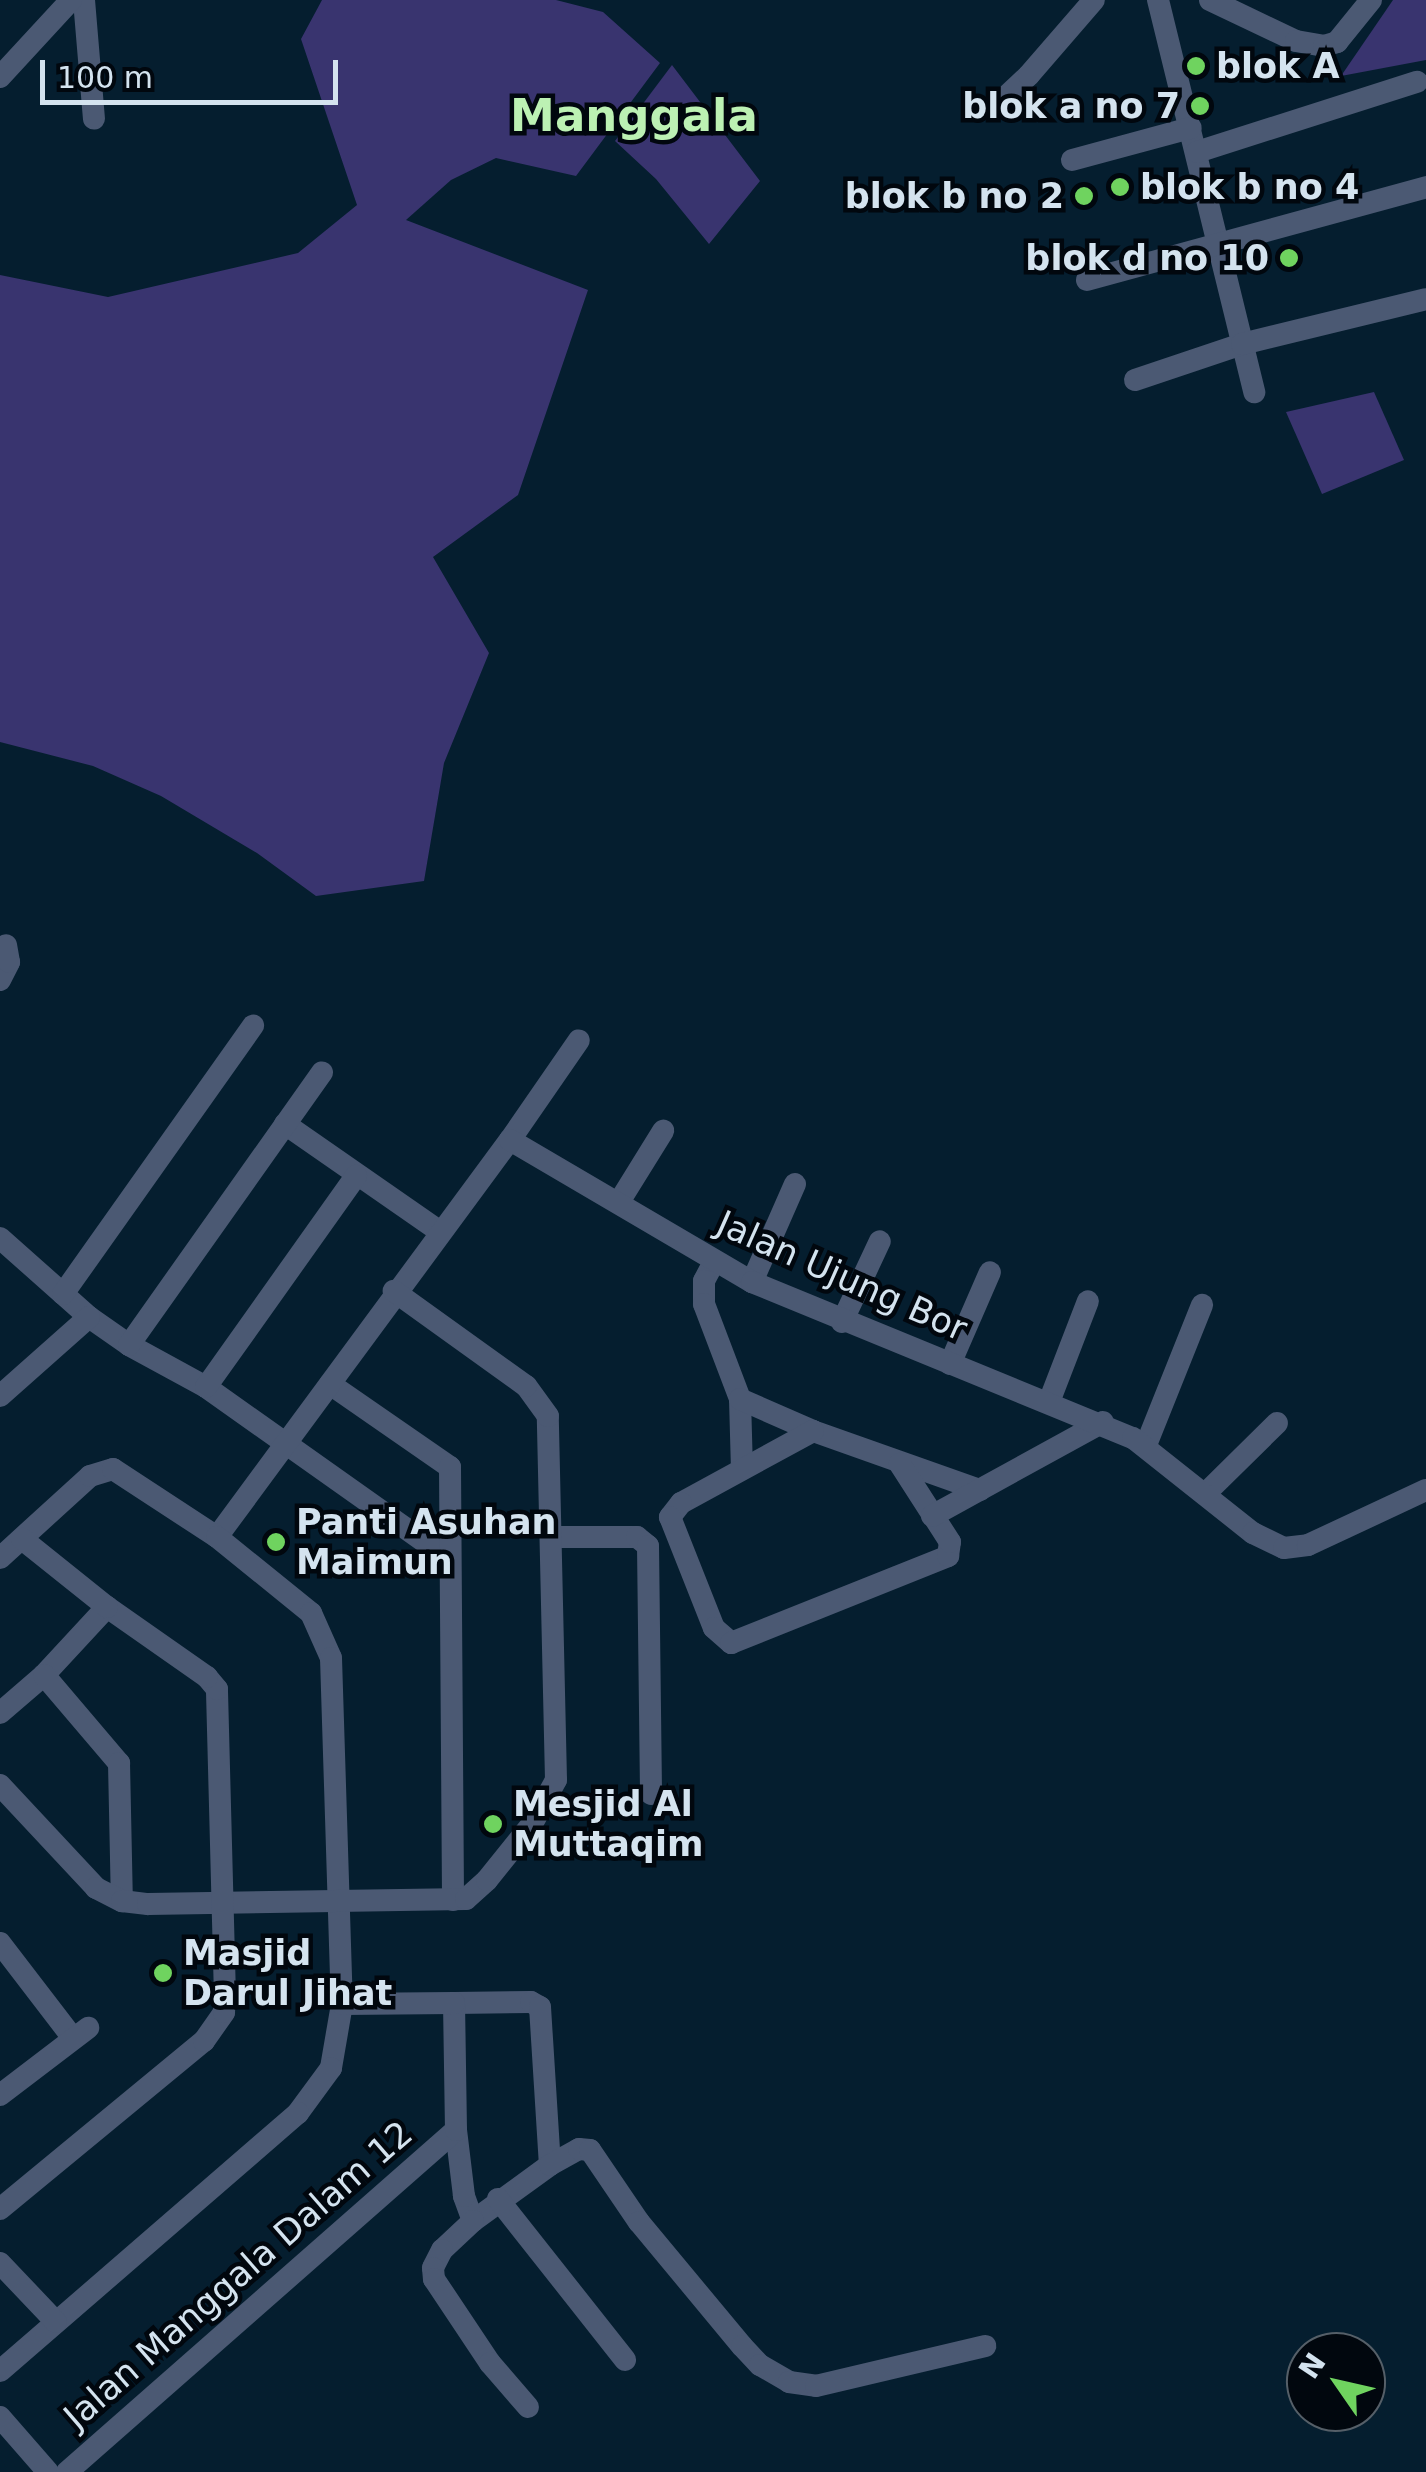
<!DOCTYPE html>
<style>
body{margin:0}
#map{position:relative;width:1426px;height:2472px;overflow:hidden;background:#051e2f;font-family:"DejaVu Sans",sans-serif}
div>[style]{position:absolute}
.green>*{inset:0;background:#39346f}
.minor>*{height:22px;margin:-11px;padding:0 11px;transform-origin:11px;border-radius:11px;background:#4b5973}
.dots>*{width:28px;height:28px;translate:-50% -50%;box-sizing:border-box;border:5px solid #01070e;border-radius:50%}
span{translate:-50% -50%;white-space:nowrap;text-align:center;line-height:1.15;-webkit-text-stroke:9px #01070e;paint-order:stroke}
.poi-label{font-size:35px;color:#d4e3ef;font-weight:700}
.left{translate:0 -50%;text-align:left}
.right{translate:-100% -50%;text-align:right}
.street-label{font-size:35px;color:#d4e3ef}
.district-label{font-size:45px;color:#bcf1b3;font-weight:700}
.north{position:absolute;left:1286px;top:2332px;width:100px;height:100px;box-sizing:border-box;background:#01070e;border:2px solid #555f68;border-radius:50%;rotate:304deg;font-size:28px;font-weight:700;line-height:40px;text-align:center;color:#d4e3ef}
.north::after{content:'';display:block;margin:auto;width:35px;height:45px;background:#6fd35f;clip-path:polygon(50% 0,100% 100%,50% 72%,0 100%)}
.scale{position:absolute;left:40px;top:60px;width:298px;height:45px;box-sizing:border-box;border:5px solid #d4e3ef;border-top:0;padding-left:12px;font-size:30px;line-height:35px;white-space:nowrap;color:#d4e3ef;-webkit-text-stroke:8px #01070e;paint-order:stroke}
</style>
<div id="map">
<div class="green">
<div style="clip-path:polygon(322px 0,556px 0,603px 12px,660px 63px,576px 176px,496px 158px,451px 180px,406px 220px,588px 290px,518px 495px,433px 557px,489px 653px,444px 763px,424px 881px,316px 896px,257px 853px,161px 796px,93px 766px,0 742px,0 275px,108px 297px,298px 253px,357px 205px,301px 39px)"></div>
<div style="clip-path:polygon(1393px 0,1426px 0,1426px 60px,1341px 76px)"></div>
<div style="clip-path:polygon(672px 65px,760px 181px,709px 244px,656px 179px,615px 141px)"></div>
<div style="clip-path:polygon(1374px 392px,1404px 460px,1322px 494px,1286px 412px)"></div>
</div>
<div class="minor">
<div style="left:84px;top:0;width:119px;rotate:85.2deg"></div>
<div style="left:1158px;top:0;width:404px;rotate:76.2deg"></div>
<div style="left:1210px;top:0;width:95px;rotate:25.5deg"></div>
<div style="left:1296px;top:41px;width:28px;rotate:10deg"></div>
<div style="left:1324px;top:46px;width:14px;rotate:-17deg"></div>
<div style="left:1337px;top:42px;width:54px;rotate:-51deg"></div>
<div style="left:0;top:77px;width:105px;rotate:-47.3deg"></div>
<div style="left:996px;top:106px;width:45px;rotate:-43.2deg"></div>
<div style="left:1029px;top:75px;width:99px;rotate:-49.1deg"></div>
<div style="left:1197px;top:152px;width:231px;rotate:-17.7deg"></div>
<div style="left:1072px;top:160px;width:123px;rotate:-15.1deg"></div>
<div style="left:1087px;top:280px;width:352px;rotate:-15.3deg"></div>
<div style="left:1135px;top:380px;width:113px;rotate:-18.6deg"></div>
<div style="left:1242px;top:344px;width:189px;rotate:-13.7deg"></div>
<div style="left:0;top:980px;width:20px;rotate:-63deg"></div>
<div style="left:9px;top:962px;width:17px;rotate:-100deg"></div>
<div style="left:285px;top:1124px;width:188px;rotate:34.8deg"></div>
<div style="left:510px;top:1140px;width:121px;rotate:-55.4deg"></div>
<div style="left:619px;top:1202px;width:84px;rotate:-58.2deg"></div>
<div style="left:0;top:1238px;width:119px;rotate:41.6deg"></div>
<div style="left:89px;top:1317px;width:49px;rotate:35deg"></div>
<div style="left:129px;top:1345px;width:88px;rotate:28.6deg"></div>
<div style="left:206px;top:1387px;width:298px;rotate:35.3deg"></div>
<div style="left:714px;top:1262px;width:21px;rotate:118deg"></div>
<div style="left:704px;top:1281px;width:23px;rotate:90deg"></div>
<div style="left:704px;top:1304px;width:102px;rotate:69.2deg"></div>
<div style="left:740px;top:1399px;width:70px;rotate:88.4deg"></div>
<div style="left:752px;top:1282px;width:107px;rotate:-66.3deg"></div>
<div style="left:63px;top:1294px;width:329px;rotate:-54.7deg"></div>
<div style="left:842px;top:1322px;width:89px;rotate:-64.9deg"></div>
<div style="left:129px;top:1345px;width:334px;rotate:-54.7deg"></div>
<div style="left:950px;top:1364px;width:100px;rotate:-66.5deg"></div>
<div style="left:330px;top:1384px;width:146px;rotate:34.7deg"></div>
<div style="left:450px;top:1467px;width:433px;rotate:89.6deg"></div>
<div style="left:206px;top:1387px;width:259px;rotate:-54.6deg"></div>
<div style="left:0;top:1396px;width:119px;rotate:-41.6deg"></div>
<div style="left:740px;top:1399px;width:80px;rotate:23.7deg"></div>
<div style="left:813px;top:1431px;width:177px;rotate:19.5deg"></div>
<div style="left:1049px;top:1402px;width:108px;rotate:-68.9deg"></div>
<div style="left:813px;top:1431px;width:150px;rotate:151.4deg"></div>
<div style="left:681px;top:1503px;width:18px;rotate:128deg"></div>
<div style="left:670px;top:1517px;width:119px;rotate:68.4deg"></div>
<div style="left:714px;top:1628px;width:23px;rotate:41deg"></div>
<div style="left:731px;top:1643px;width:234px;rotate:-21.8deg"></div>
<div style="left:948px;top:1556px;width:14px;rotate:-82deg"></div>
<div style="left:950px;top:1542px;width:93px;rotate:-122.7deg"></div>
<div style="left:1146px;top:1445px;width:151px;rotate:-68.2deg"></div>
<div style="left:1205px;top:1494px;width:101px;rotate:-44.6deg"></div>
<div style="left:932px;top:1516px;width:195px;rotate:-28.8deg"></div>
<div style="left:217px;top:1537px;width:493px;rotate:-53.6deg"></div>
<div style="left:510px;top:1140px;width:281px;rotate:30.4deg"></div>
<div style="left:752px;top:1282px;width:412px;rotate:22.3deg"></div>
<div style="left:1133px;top:1438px;width:153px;rotate:38.4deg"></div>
<div style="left:1253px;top:1533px;width:34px;rotate:26deg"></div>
<div style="left:1284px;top:1548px;width:24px;rotate:-7deg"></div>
<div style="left:1308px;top:1545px;width:130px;rotate:-25deg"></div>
<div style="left:553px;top:1537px;width:84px"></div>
<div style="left:637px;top:1537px;width:14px;rotate:39deg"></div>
<div style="left:648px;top:1546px;width:248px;rotate:89.3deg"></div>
<div style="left:0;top:1558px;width:122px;rotate:-42.3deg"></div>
<div style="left:90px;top:1476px;width:24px;rotate:-17deg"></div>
<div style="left:113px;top:1469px;width:124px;rotate:33.2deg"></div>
<div style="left:217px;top:1537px;width:121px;rotate:39deg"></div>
<div style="left:311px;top:1613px;width:49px;rotate:66deg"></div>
<div style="left:331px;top:1658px;width:346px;rotate:88.2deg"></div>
<div style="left:342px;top:2004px;width:65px;rotate:99.8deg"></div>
<div style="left:331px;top:2068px;width:56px;rotate:126.3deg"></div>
<div style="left:298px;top:2113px;width:394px;rotate:139.1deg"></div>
<div style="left:44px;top:1675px;width:93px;rotate:-47.2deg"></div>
<div style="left:0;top:1713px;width:58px;rotate:-40.8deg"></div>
<div style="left:44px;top:1675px;width:116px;rotate:49.6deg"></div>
<div style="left:119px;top:1763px;width:138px;rotate:88.8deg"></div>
<div style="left:0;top:1785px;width:141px;rotate:47deg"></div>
<div style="left:96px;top:1888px;width:29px;rotate:27deg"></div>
<div style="left:122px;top:1901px;width:26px;rotate:7deg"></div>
<div style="left:148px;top:1904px;width:318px;rotate:-0.9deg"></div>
<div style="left:466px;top:1899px;width:28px;rotate:-42deg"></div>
<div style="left:487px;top:1880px;width:72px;rotate:-51.2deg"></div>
<div style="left:532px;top:1824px;width:50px;rotate:-61.4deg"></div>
<div style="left:556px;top:1780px;width:364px;rotate:-91.3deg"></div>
<div style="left:548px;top:1416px;width:37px;rotate:-126deg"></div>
<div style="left:526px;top:1386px;width:163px;rotate:-144.3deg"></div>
<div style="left:0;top:1943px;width:120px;rotate:52.5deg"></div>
<div style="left:454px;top:2003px;width:77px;rotate:-0.7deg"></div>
<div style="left:531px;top:2002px;width:10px;rotate:29deg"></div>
<div style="left:540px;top:2007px;width:158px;rotate:86.4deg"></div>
<div style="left:550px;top:2165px;width:95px;rotate:144deg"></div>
<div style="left:473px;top:2221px;width:27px;rotate:-110deg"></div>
<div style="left:464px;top:2196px;width:66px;rotate:-96.9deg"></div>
<div style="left:0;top:2095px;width:111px;rotate:-37.3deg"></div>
<div style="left:550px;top:2165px;width:33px;rotate:-29deg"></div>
<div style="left:579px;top:2149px;width:11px;rotate:5deg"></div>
<div style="left:590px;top:2150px;width:87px;rotate:55.8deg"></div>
<div style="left:639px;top:2222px;width:161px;rotate:50.3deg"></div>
<div style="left:742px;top:2346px;width:26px;rotate:47deg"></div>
<div style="left:760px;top:2365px;width:34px;rotate:30deg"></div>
<div style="left:789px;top:2382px;width:27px;rotate:8deg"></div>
<div style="left:816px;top:2386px;width:174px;rotate:-13.3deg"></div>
<div style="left:498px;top:2199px;width:205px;rotate:51.7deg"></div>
<div style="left:0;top:2209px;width:264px;rotate:-39.5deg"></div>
<div style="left:204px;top:2041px;width:35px;rotate:-55deg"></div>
<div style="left:224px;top:2012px;width:15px;rotate:-86deg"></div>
<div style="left:225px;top:1997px;width:308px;rotate:-91.5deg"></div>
<div style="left:217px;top:1689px;width:16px;rotate:-130deg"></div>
<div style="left:207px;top:1677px;width:122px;rotate:-145deg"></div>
<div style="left:107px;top:1607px;width:109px;rotate:-141.3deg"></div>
<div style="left:473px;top:2221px;width:42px;rotate:136.9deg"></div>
<div style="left:442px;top:2250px;width:20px;rotate:117deg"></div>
<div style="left:433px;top:2268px;width:11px;rotate:85deg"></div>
<div style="left:434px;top:2279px;width:101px;rotate:56.3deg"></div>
<div style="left:490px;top:2363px;width:58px;rotate:49.2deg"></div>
<div style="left:0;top:2263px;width:81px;rotate:46.5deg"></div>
<div style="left:0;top:2417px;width:73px;rotate:48.9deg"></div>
<div style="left:67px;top:2472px;width:518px;rotate:-41.32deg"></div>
<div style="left:456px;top:2130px;width:127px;rotate:-90.9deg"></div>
<div style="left:454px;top:2003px;width:112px;rotate:179.5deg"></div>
</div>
<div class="dots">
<div style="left:1196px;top:66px;background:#6fd35f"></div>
<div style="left:1200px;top:106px;background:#6fd35f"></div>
<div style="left:1120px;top:187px;background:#6fd35f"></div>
<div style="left:1084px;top:196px;background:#6fd35f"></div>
<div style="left:1289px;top:258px;background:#6fd35f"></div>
<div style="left:276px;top:1542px;background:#6fd35f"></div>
<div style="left:493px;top:1824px;background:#6fd35f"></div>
<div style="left:163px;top:1973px;background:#6fd35f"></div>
</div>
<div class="poi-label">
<span class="left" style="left:1216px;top:66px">blok A</span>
<span class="right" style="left:1180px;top:106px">blok a no 7</span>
<span class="left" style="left:1140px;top:187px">blok b no 4</span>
<span class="right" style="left:1064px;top:196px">blok b no 2</span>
<span class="right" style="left:1269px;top:258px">blok d no 10</span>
<span class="left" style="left:296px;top:1542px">Panti Asuhan<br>Maimun</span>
<span class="left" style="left:513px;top:1824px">Mesjid Al<br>Muttaqim</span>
<span class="left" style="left:183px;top:1973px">Masjid<br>Darul Jihat</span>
</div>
<div class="street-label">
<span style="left:842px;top:1276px;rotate:24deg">Jalan Ujung Bor</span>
<span style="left:238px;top:2275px;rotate:-41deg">Jalan Manggala Dalam 12</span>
</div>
<div class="district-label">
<span style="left:634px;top:116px">Manggala</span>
</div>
<div class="north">N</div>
<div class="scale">100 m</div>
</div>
